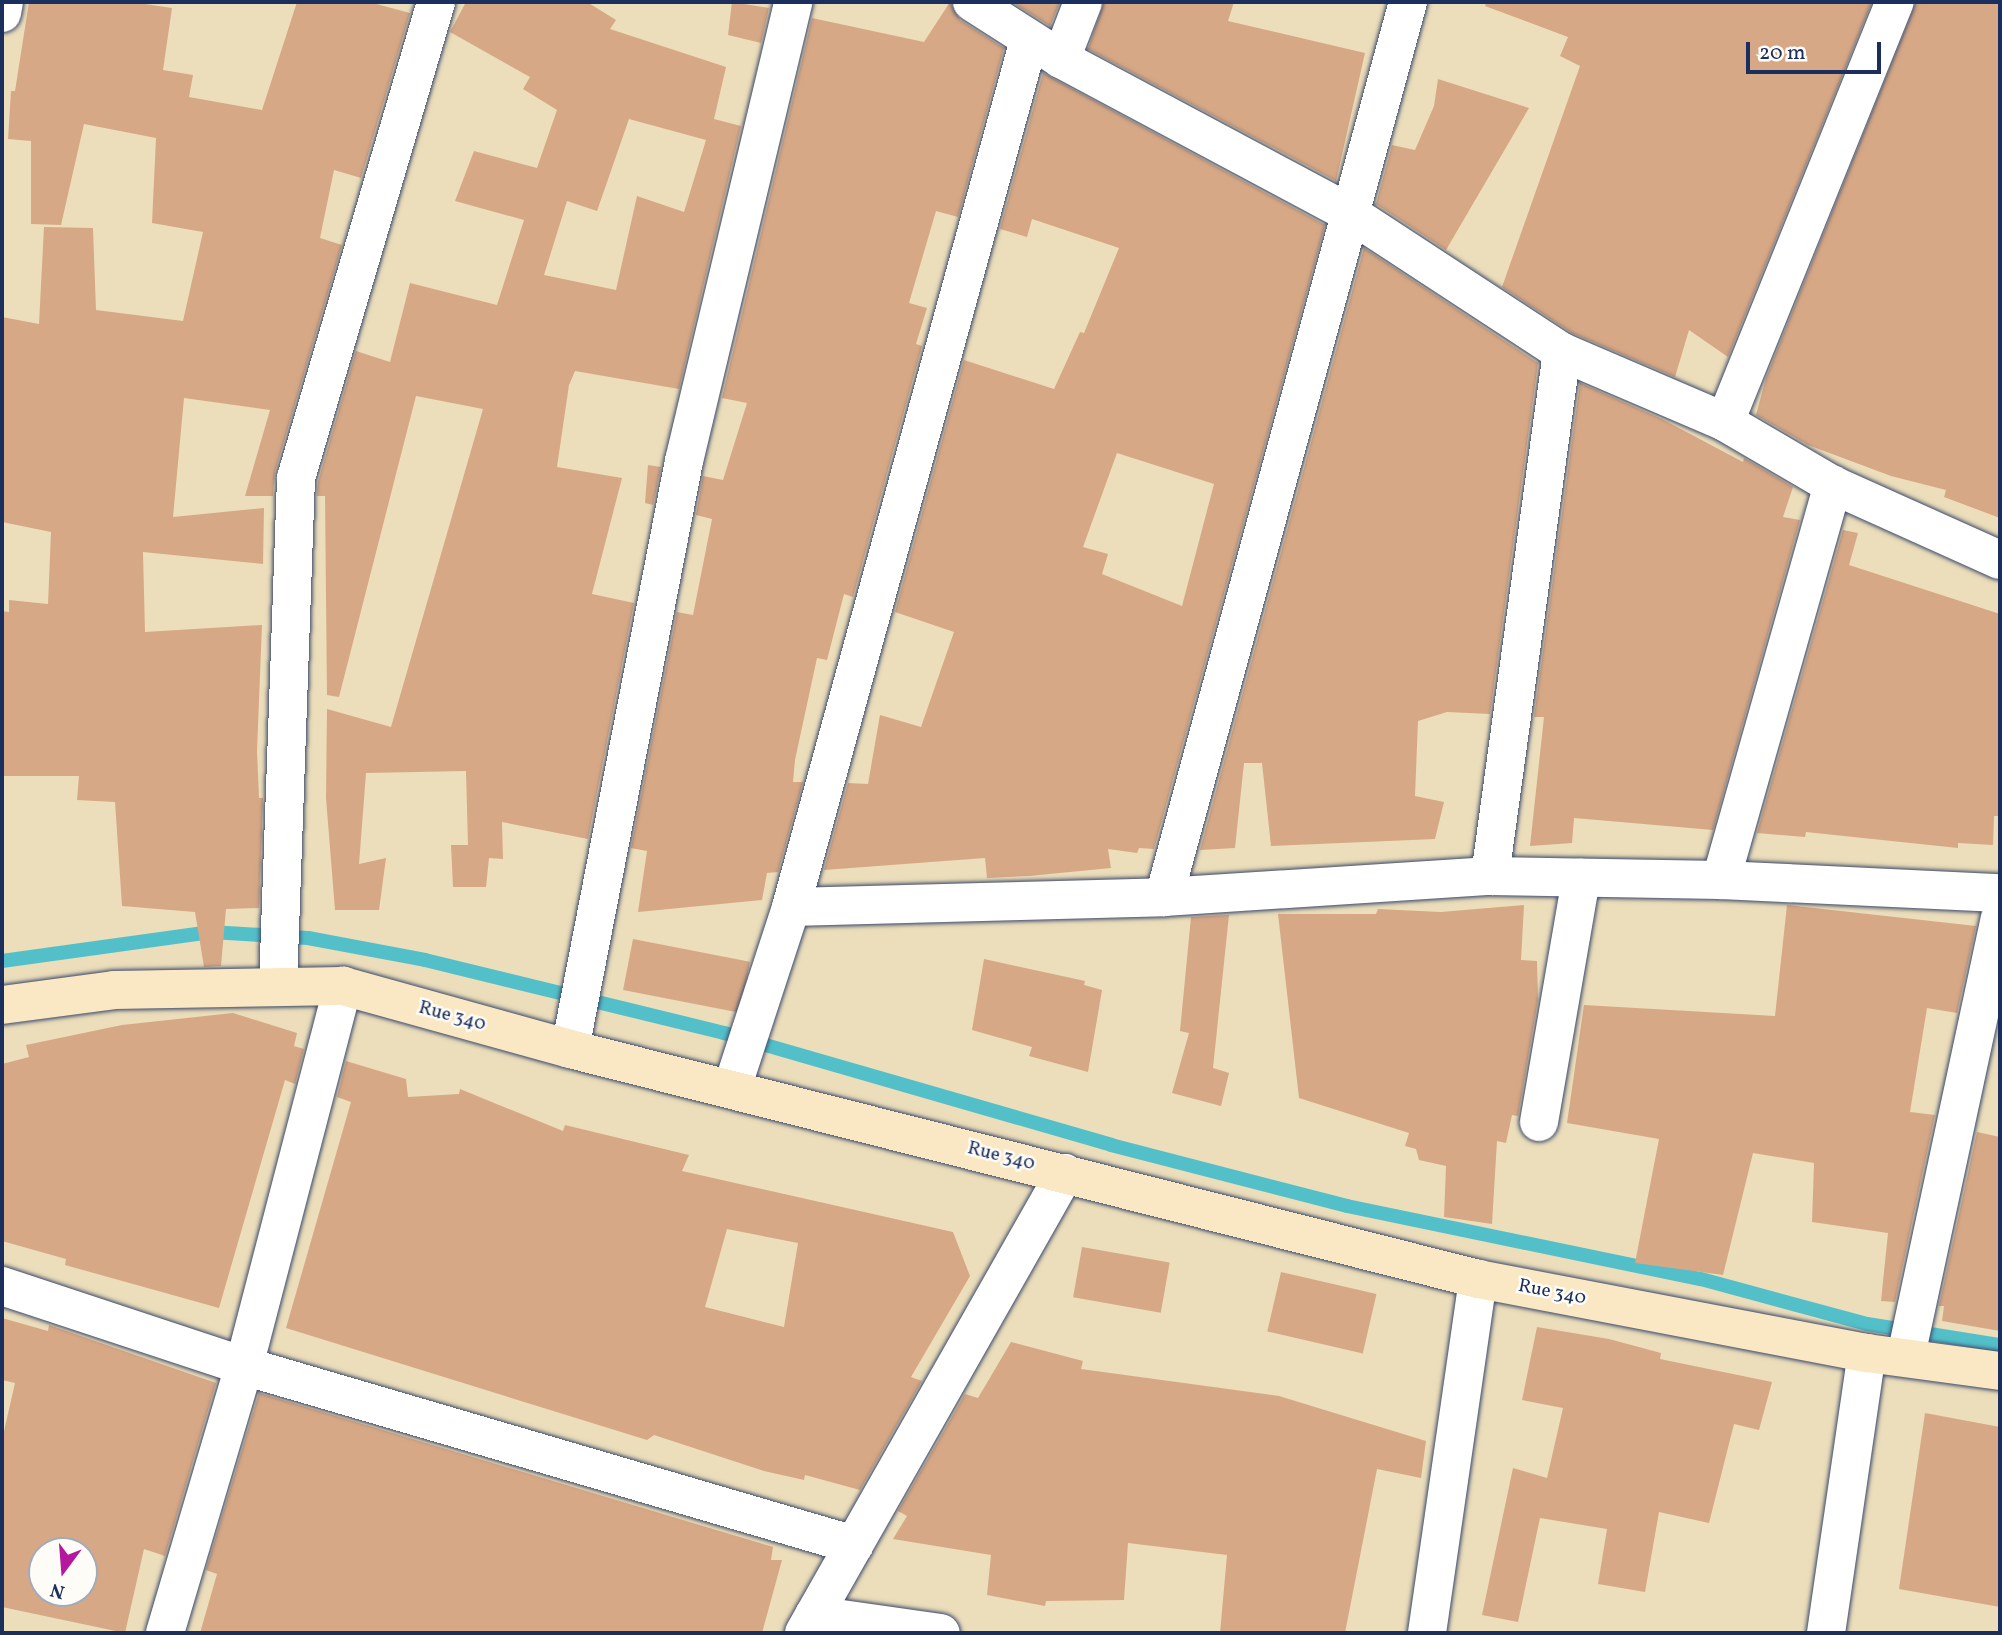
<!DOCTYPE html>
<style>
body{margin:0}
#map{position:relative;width:2002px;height:1635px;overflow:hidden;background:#ecdeba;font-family:Vollkorn,serif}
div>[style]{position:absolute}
.stream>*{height:14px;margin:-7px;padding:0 7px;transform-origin:7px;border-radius:7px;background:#53c0c9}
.building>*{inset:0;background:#d7a885;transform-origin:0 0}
.roads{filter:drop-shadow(0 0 2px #3a496c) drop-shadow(0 0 2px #3a496c)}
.street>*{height:38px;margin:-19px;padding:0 19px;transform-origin:19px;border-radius:19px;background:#fff}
.secondary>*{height:38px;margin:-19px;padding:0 19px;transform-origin:19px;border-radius:19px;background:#fae7c3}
span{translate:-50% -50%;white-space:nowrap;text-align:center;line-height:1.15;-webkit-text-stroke:5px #fdfcf7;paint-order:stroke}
.street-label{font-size:19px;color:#1b2f5e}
.frame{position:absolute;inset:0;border:4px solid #1b2f5e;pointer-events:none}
.north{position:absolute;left:28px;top:1537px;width:70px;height:70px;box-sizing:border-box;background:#fdfcf7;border:2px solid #a3aaba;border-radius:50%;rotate:196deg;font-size:19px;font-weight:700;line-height:28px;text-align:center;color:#1b2f5e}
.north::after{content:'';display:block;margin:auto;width:24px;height:32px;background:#b5179e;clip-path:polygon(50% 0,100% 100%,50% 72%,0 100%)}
.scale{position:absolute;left:1746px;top:42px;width:135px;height:32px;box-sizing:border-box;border:4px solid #1b2f5e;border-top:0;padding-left:9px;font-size:21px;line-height:24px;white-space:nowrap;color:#1b2f5e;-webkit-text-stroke:5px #fdfcf7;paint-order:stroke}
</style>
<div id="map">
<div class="stream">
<div style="left:2px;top:961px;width:211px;rotate:-7.9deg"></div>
<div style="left:211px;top:932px;width:97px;rotate:3.5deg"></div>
<div style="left:308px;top:938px;width:119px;rotate:10.6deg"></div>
<div style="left:425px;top:960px;width:308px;rotate:13.7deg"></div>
<div style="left:724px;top:1033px;width:403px;rotate:16.1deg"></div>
<div style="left:1111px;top:1145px;width:244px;rotate:14.5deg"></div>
<div style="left:1347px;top:1206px;width:361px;rotate:11.7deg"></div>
<div style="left:1701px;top:1279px;width:172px;rotate:15.2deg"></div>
<div style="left:1867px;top:1324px;width:135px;rotate:9deg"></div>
</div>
<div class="building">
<div style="clip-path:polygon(29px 2px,132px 2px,172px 8px,163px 70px,193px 75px,189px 97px,262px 110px,297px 2px,369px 2px,410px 13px,361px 178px,334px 170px,320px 238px,342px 245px,275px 472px,273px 496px,245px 496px,270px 410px,184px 398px,173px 517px,264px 508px,263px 564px,143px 552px,145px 632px,262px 625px,257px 751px,259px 798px,263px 798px,259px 908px,226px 909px,221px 966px,204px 967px,195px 912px,122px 906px,115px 802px,77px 800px,79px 776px,2px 776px,2px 611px,9px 612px,9px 600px,48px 604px,51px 532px,2px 522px,2px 317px,39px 324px,44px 227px,93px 228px,96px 310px,183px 321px,203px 232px,152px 223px,156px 138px,84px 124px,61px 225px,31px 224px,31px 141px,8px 139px,11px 91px,15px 91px)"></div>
<div style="clip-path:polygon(evenodd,466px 2px,587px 2px,616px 20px,610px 29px,726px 67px,714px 119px,741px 126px,679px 389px,575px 371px,569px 385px,557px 467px,622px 478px,592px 594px,634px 603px,588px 839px,502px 822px,503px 859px,489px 858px,486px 887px,453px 887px,451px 845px,468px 845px,466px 771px,366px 773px,359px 864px,386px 858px,379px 910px,335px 910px,326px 798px,327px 709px,391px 727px,483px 409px,416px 396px,339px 697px,327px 695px,325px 496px,317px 496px,318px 482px,356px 351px,390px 362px,410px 283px,497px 305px,524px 220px,455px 201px,474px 151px,537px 168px,557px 110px,523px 89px,530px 77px,450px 32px,466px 2px,629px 119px,706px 140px,684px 212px,637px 196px,616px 290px,544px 275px,567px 201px,597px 211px,629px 119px)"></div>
<div style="clip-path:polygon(732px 2px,769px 8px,761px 43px,728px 35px)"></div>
<div style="clip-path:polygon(950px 2px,960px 20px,1004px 48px,958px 217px,936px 211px,909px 303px,927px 308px,916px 344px,922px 346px,853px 597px,844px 594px,827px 660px,817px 658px,795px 760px,793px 782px,803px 782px,778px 872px,767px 873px,762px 900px,638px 912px,647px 851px,631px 848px,677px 612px,693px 615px,712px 519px,696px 515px,703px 476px,723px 480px,747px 403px,722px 398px,812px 18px,924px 42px)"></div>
<div style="clip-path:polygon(1012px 2px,1060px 2px,1050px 26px)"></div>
<div style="clip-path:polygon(1104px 2px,1234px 2px,1228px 21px,1365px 53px,1336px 181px,1088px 49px)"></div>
<div style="clip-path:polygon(1486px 2px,1872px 2px,1728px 357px,1689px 330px,1675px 377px,1572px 333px,1502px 287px,1580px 66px,1560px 56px,1568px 37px,1485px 6px)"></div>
<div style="clip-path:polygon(1916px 2px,2000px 2px,2000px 518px,1944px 497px,1946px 490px,1891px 476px,1808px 445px,1756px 415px,1766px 378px)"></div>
<div style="clip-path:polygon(evenodd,1043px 73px,1325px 225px,1154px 849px,1139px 848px,1137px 853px,1108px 849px,1111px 868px,1029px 876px,987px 878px,985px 858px,824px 870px,848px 783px,868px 784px,880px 715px,921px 727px,954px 632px,895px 612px,964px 360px,1054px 389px,1080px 332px,1084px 333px,1119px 248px,1032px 219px,1027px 237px,1000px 229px,1043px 73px,1117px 453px,1214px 484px,1182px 606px,1102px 574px,1108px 554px,1083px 547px,1117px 453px)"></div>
<div style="clip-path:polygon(1438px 79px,1529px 108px,1446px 250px,1376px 204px,1392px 145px,1415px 150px,1434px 106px)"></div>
<div style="clip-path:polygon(1364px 248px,1538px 363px,1490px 714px,1447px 712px,1418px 721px,1415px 796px,1444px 802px,1435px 839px,1271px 846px,1262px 763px,1244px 763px,1235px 848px,1200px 850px)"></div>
<div style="clip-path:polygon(1580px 383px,1662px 419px,1743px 462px,1744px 458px,1793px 487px,1783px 517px,1800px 520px,1713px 830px,1574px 818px,1572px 843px,1530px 846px,1544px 717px,1534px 717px)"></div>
<div style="clip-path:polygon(648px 465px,661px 467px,653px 505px,645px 503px)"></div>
<div style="clip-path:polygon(1843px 530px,1858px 533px,1849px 565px,2000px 614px,2000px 816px,1994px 816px,1993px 845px,1958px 843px,1958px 848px,1806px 832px,1805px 837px,1757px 833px)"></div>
<div style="clip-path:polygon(1524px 905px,1521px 960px,1537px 961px,1538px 1000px,1518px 1116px,1512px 1115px,1506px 1143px,1497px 1141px,1492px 1224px,1444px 1217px,1446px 1166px,1419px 1160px,1416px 1149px,1405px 1146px,1409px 1133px,1299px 1098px,1278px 914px,1376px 914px,1378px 909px,1441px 912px)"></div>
<div style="clip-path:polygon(1787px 905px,1976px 926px,1957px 1013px,1927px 1008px,1910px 1112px,1935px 1115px,1895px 1302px,1881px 1301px,1888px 1233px,1812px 1222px,1814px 1163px,1753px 1153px,1723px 1275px,1635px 1263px,1659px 1139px,1567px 1123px,1584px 1005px,1775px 1016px)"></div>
<div style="clip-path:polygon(1229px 915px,1213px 1068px,1229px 1073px,1221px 1106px,1172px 1093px,1189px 1033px,1180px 1031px,1191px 917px)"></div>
<div style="left:633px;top:939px;width:119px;height:52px;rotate:11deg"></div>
<div style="clip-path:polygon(984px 959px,1085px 981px,1084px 985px,1102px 990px,1088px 1072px,1029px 1056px,1032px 1047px,972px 1030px)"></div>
<div style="clip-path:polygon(233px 1013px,297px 1033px,294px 1046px,304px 1049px,295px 1084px,285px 1080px,219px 1308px,65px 1265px,66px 1259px,2px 1241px,2px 1064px,29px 1057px,26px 1045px,122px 1025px)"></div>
<div style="clip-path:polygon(evenodd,346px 1061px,406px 1079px,408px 1097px,459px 1094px,460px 1089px,563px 1131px,565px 1125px,689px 1155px,682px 1171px,953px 1232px,970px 1276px,911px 1377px,922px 1381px,860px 1490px,805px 1475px,804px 1480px,764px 1471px,654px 1435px,647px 1440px,286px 1328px,351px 1102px,337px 1097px,346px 1061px,727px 1229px,798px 1243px,784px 1327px,705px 1307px,727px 1229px)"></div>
<div style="clip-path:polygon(1977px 1132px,2000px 1137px,2000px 1331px,1942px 1321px,1944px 1306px,1939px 1306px)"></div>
<div style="left:1082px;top:1247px;width:89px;height:51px;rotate:10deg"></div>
<div style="left:1281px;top:1272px;width:98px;height:61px;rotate:13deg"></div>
<div style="clip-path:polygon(evenodd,2px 1318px,48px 1331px,49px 1325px,216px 1383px,165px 1556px,144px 1549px,125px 1633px,2px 1607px,2px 1440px,15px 1383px,2px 1380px,2px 1318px,42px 1551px,84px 1551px,84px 1593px,42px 1593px,42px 1551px)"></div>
<div style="clip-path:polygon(1537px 1327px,1609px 1339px,1661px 1353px,1660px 1359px,1772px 1382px,1759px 1430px,1734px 1424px,1709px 1523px,1659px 1512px,1645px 1592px,1598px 1584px,1607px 1529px,1540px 1518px,1518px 1622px,1482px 1615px,1513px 1468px,1547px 1478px,1563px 1408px,1522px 1400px)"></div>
<div style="clip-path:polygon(1011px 1342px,1083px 1361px,1081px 1369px,1279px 1396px,1426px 1441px,1421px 1478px,1377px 1469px,1345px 1633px,1220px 1633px,1227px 1555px,1128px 1543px,1124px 1600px,1046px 1601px,1045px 1606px,987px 1595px,991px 1555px,893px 1539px,907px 1516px,898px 1511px,965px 1394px,978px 1398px)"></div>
<div style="clip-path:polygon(259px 1393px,773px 1547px,771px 1560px,782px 1560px,762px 1633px,200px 1633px,217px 1574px,206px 1570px)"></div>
<div style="clip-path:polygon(1925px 1413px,2000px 1427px,2000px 1607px,1899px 1589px)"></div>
</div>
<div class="roads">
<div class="street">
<div style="left:972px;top:2px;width:106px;rotate:32.6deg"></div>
<div style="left:1061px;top:59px;width:329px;rotate:28.1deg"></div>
<div style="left:1351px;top:214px;width:252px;rotate:33.2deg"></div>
<div style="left:1562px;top:352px;width:177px;rotate:23.2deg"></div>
<div style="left:1725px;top:422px;width:125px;rotate:30.3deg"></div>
<div style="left:1833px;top:485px;width:183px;rotate:24.2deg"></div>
<div style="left:2px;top:13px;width:11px;rotate:-80deg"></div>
<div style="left:1029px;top:40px;width:899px;rotate:105.35deg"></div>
<div style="left:791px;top:907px;width:373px;rotate:-1.5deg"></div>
<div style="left:1164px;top:897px;width:327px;rotate:-3.7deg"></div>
<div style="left:1490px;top:876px;width:231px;rotate:1deg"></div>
<div style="left:1721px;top:880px;width:279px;rotate:2.7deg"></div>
<div style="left:1061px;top:59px;width:61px;rotate:-68.9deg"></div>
<div style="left:1725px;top:422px;width:453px;rotate:-68deg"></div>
<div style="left:1490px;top:876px;width:529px;rotate:-82.18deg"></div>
<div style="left:1721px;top:880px;width:411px;rotate:-74.2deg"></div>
<div style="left:1164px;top:897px;width:928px;rotate:-74.75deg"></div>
<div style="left:278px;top:986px;width:508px;rotate:-87.97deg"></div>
<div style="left:296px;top:478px;width:496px;rotate:-73.6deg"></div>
<div style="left:570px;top:1049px;width:599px;rotate:-79.03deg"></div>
<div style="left:684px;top:461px;width:472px;rotate:-76.6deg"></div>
<div style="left:732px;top:1088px;width:190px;rotate:-71.9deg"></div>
<div style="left:1539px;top:1122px;width:248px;rotate:-80.2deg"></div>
<div style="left:2px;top:1286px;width:255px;rotate:18.3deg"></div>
<div style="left:244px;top:1366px;width:636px;rotate:16.35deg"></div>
<div style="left:1906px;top:1356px;width:447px;rotate:-77.9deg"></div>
<div style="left:814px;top:1615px;width:128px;rotate:8.1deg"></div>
<div style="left:165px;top:1633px;width:278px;rotate:-73.5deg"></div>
<div style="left:244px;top:1366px;width:393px;rotate:-75.4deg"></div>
<div style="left:804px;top:1633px;width:529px;rotate:-60.43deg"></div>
<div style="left:1427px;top:1633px;width:358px;rotate:-81.8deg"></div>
<div style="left:1826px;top:1633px;width:283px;rotate:-81.7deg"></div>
</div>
<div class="secondary">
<div style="left:2px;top:1005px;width:113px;rotate:-7.6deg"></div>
<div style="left:114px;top:990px;width:229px;rotate:-1deg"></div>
<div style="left:343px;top:986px;width:236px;rotate:15.5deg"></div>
<div style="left:570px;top:1049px;width:937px;rotate:14.21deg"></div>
<div style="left:1478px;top:1279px;width:396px;rotate:10.8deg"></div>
<div style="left:1867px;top:1353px;width:134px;rotate:7.7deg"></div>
</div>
</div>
<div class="street-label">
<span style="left:452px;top:1017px;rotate:15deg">Rue 340</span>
<span style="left:1001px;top:1157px;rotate:14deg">Rue 340</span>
<span style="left:1552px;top:1293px;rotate:11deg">Rue 340</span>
</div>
<div class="frame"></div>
<div class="north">N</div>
<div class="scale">20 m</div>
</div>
